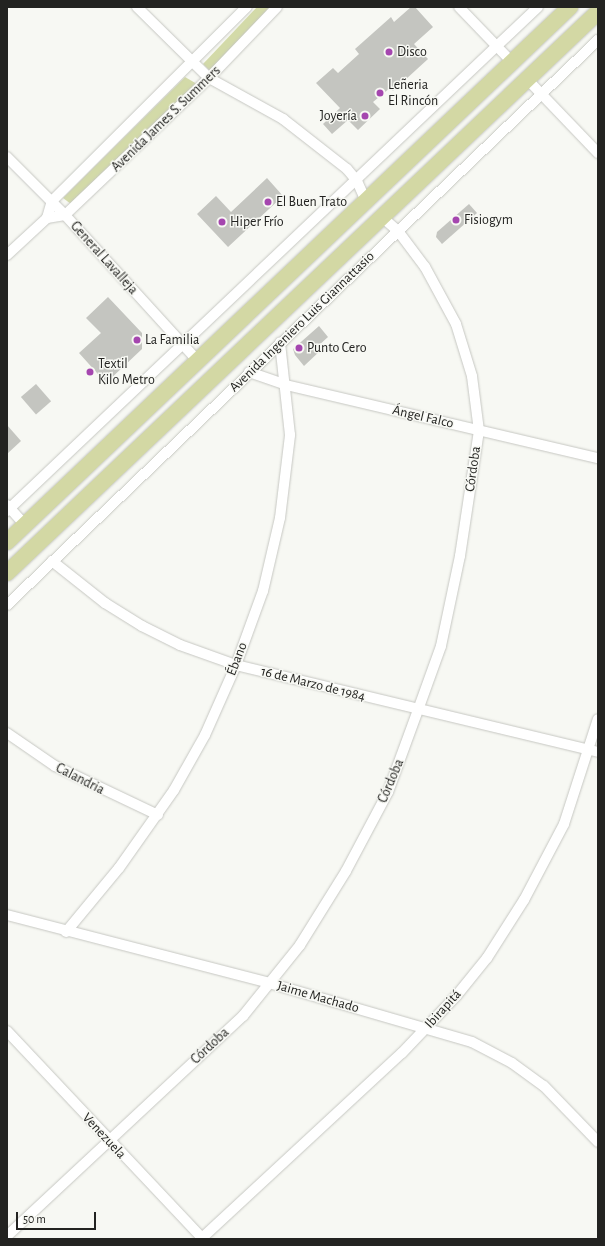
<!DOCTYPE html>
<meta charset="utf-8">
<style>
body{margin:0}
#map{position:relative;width:605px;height:1246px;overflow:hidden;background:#f7f8f3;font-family:"Alegreya Sans",sans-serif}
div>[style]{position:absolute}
.green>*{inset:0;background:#d3daa8}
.building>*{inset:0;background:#c4c5c0;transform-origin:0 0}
.roads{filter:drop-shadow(0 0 1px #c6c7c2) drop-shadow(0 0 1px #c6c7c2)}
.minor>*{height:10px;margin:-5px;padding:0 5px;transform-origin:5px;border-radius:5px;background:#fff}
.primary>*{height:16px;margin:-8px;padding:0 8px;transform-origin:8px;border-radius:8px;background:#d3d8a4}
.dots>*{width:11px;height:11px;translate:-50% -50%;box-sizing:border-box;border:2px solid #f7f8f3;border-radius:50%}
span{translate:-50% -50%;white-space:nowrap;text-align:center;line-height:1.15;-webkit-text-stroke:3px #f7f8f3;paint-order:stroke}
.poi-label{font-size:14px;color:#232321}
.left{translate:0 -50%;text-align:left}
.right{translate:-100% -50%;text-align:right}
.street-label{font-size:14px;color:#232321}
.frame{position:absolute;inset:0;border:8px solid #232321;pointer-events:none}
.scale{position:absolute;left:16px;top:1212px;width:80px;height:18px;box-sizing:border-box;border:2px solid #232321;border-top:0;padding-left:5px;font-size:12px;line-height:14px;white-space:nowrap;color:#232321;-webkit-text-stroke:3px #f7f8f3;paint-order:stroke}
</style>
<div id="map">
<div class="green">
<div style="clip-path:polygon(257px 7px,270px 7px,210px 71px,203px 64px)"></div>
<div style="clip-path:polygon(185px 77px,197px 84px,71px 204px,63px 198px)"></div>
</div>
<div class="building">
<div style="clip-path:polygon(411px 7px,415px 7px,433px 27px,414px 44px,428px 59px,393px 91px,390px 88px,373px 102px,380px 109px,358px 130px,348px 120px,332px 134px,323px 124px,340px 108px,316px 83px,333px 68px,338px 73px,359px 54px,355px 49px,391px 17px,394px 22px)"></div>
<div style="clip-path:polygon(267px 178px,283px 196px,228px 247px,197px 214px,216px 196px,231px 212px)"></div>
<div style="clip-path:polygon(469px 204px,477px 213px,442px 244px,436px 237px,437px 232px)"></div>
<div style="clip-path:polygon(108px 297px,142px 333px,142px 349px,106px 383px,79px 353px,101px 333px,86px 318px)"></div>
<div style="clip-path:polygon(319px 326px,328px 337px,318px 346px,321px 350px,304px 366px,295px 355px,293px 349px)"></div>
<div style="left:36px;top:384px;width:23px;height:20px;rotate:49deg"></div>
<div style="clip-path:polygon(7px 425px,21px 441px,7px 454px)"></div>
</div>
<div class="roads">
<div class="minor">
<div style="left:137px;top:7px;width:101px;rotate:44.6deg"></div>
<div style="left:209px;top:78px;width:85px;rotate:29deg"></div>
<div style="left:283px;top:119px;width:81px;rotate:38deg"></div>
<div style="left:347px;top:169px;width:16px;rotate:50deg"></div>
<div style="left:357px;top:181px;width:22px;rotate:66deg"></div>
<div style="left:459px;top:7px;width:76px;rotate:46.1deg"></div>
<div style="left:527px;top:79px;width:103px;rotate:46.2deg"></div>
<div style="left:7px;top:157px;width:82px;rotate:45deg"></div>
<div style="left:65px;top:215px;width:197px;rotate:47.7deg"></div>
<div style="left:47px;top:218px;width:18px;rotate:-9deg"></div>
<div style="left:65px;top:215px;width:199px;rotate:-43.6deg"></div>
<div style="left:209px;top:78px;width:98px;rotate:-46.2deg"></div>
<div style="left:7px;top:255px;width:54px;rotate:-42.8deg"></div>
<div style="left:47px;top:218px;width:18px;rotate:-74deg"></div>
<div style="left:52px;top:201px;width:275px;rotate:-44.9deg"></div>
<div style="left:249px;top:372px;width:39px;rotate:19deg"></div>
<div style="left:286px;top:385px;width:320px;rotate:13.2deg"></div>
<div style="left:7px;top:505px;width:27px;rotate:48deg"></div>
<div style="left:7px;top:511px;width:732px;rotate:-43.51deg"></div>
<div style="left:52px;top:561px;width:68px;rotate:38.4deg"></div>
<div style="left:105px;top:603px;width:44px;rotate:31.9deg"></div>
<div style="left:142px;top:626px;width:42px;rotate:26.6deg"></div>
<div style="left:180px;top:645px;width:59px;rotate:19.7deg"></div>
<div style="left:236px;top:665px;width:372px;rotate:13.5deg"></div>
<div style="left:7px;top:605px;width:818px;rotate:-43.71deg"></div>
<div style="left:7px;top:733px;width:58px;rotate:34.5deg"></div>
<div style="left:55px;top:766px;width:114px;rotate:25.4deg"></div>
<div style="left:7px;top:915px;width:271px;rotate:14.5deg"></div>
<div style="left:269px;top:983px;width:211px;rotate:16.2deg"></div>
<div style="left:472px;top:1042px;width:45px;rotate:27.7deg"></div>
<div style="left:512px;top:1063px;width:39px;rotate:36deg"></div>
<div style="left:544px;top:1086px;width:78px;rotate:46deg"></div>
<div style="left:66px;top:932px;width:83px;rotate:-50.4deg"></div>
<div style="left:119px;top:868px;width:95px;rotate:-54.8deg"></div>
<div style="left:174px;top:790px;width:63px;rotate:-60.6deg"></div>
<div style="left:205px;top:735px;width:77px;rotate:-66.1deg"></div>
<div style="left:236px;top:665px;width:79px;rotate:-70deg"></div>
<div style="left:263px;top:591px;width:75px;rotate:-76.9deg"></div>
<div style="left:280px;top:518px;width:84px;rotate:-83.1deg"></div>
<div style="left:290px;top:435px;width:93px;rotate:-96.2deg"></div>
<div style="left:7px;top:1031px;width:286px;rotate:46.7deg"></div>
<div style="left:7px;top:1236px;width:323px;rotate:-43deg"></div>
<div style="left:243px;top:1016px;width:91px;rotate:-51.2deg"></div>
<div style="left:300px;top:945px;width:87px;rotate:-58.1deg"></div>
<div style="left:346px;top:871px;width:89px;rotate:-62deg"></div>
<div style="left:388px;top:792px;width:87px;rotate:-69.9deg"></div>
<div style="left:418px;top:710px;width:68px;rotate:-70.2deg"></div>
<div style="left:441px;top:646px;width:92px;rotate:-78.1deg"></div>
<div style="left:460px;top:556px;width:126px;rotate:-81.4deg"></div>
<div style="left:479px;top:431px;width:55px;rotate:-97.3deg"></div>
<div style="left:472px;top:376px;width:54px;rotate:-107.1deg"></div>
<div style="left:456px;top:324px;width:65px;rotate:-118.5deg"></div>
<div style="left:425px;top:267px;width:45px;rotate:-126.9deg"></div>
<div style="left:398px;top:231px;width:20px;rotate:-139deg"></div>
<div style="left:202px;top:1238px;width:272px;rotate:-42.8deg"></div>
<div style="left:402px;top:1053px;width:80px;rotate:-46.5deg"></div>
<div style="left:457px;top:995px;width:48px;rotate:-51deg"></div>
<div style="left:487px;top:958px;width:69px;rotate:-57.5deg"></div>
<div style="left:524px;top:900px;width:86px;rotate:-62.2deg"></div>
<div style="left:564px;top:824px;width:110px;rotate:-72.1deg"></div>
</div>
<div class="primary">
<div style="left:7px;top:542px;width:777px;rotate:-43.54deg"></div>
<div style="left:7px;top:573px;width:815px;rotate:-43.51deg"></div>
</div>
</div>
<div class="dots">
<div style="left:389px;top:52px;background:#a546af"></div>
<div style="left:380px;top:93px;background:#a546af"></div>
<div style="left:365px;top:116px;background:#a546af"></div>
<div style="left:268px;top:202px;background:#a546af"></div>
<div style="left:456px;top:220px;background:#a546af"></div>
<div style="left:222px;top:222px;background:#a546af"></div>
<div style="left:137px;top:340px;background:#a546af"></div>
<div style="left:299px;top:348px;background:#a546af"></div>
<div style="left:90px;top:372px;background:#a546af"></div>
</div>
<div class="poi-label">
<span class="left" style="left:397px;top:52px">Disco</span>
<span class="left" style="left:388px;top:93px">Leñeria<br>El Rincón</span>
<span class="right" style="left:357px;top:116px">Joyería</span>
<span class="left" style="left:276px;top:202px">El Buen Trato</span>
<span class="left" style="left:464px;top:220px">Fisiogym</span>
<span class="left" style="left:230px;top:222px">Hiper Frío</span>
<span class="left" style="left:145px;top:340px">La Familia</span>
<span class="left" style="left:307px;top:348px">Punto Cero</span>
<span class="left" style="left:98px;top:372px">Textil<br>Kilo Metro</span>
</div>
<div class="street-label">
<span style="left:166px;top:119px;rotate:-44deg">Avenida James S. Summers</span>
<span style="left:104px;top:258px;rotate:48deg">General Lavalleja</span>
<span style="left:302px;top:322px;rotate:-44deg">Avenida Ingeniero Luis Giannattasio</span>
<span style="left:423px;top:417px;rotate:13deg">Ángel Falco</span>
<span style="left:473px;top:469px;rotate:-82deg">Córdoba</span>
<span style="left:237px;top:659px;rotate:-69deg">Ébano</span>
<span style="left:313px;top:684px;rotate:14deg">16 de Marzo de 1984</span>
<span style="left:80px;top:779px;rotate:27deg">Calandria</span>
<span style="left:391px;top:781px;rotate:-67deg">Córdoba</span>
<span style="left:318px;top:997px;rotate:16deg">Jaime Machado</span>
<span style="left:443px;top:1009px;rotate:-48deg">Ibirapitá</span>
<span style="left:210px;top:1046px;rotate:-43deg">Córdoba</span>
<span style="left:104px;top:1136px;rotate:47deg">Venezuela</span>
</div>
<div class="frame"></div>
<div class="scale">50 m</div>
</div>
